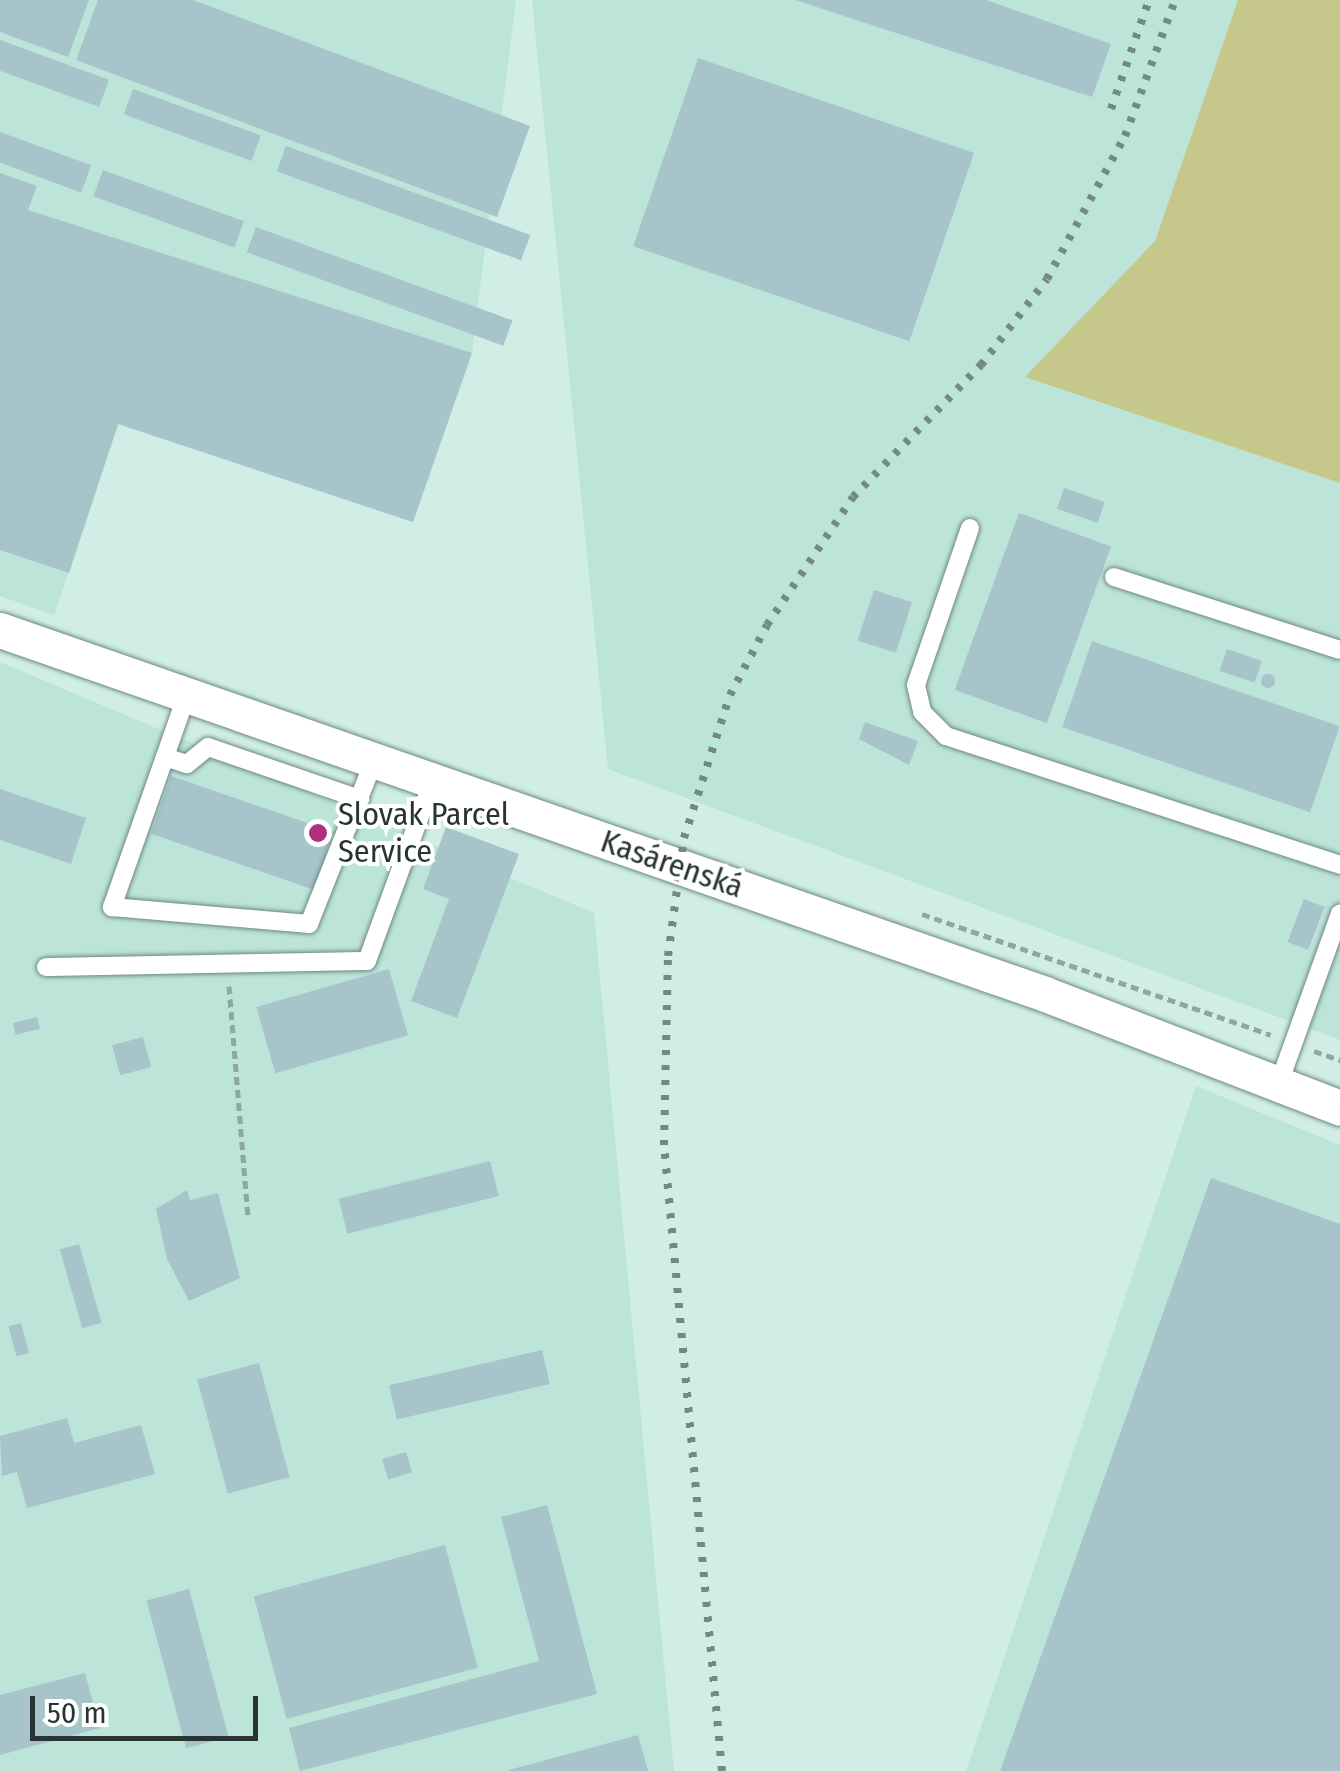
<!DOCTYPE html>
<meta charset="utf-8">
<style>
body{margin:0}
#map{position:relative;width:1340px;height:1771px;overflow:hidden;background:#d0eee6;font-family:"Fira Sans Condensed",sans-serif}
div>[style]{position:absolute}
.built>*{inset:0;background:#bde4d9}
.green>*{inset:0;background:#c6c78b}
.building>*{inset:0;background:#a6c4c9;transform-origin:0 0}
.round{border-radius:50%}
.path>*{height:5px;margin-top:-2.5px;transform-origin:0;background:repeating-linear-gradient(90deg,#8fa7a1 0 8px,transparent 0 13px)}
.roads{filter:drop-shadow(0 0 2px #6d8981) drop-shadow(0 0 2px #6d8981)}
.service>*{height:18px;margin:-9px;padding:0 9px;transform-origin:9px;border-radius:9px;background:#fff}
.minor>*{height:35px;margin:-17.5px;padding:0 17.5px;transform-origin:17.5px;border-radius:17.5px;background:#fff}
.rail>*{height:8px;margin-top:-4px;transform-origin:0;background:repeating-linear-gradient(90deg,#758984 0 5px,transparent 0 15px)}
.dots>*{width:28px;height:28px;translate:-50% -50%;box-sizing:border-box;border:5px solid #fff;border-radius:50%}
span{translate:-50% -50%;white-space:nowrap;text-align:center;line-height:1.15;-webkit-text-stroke:8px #fff;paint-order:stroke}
.poi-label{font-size:32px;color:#283431}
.left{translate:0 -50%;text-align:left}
.street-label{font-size:32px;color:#283431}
.scale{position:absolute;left:30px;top:1696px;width:228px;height:45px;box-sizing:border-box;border:5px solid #283431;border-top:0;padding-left:12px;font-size:30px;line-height:35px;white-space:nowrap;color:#283431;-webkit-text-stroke:8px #fff;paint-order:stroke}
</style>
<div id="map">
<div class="built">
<div style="clip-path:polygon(0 0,516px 0,472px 353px,413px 522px,119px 424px,54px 615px,0 596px)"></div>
<div style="clip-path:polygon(532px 0,1238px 0,1155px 241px,1026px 377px,1340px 483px,1340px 1040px,608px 769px)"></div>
<div style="clip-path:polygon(0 662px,594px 913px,674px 1771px,0 1771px)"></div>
<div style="clip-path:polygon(1196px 1086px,1340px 1145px,1340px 1771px,966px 1771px)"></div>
</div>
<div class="green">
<div style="clip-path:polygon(1238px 0,1340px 0,1340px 483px,1025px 377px,1155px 241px)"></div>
</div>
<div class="building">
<div style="clip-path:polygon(0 0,89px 0,68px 57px,0 32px)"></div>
<div style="clip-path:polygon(98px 0,193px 0,530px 126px,497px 217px,76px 60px)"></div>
<div style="clip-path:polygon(795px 0,986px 0,1111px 44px,1092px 97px)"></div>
<div style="left:0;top:40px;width:116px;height:29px;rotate:20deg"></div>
<div style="left:698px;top:58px;width:292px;height:199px;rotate:19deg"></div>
<div style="left:133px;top:89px;width:136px;height:27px;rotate:20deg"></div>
<div style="left:0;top:132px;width:97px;height:29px;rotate:20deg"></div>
<div style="left:286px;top:146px;width:260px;height:27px;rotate:20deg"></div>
<div style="left:103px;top:170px;width:150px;height:28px;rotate:20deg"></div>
<div style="clip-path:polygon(0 173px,37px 186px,28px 210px,472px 353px,413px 522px,118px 424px,69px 573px,0 550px)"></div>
<div style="left:256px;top:227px;width:273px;height:27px;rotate:20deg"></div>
<div style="left:1064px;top:488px;width:43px;height:22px;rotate:19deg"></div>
<div style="left:1019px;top:513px;width:98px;height:188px;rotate:20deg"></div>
<div style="left:874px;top:590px;width:40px;height:53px;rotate:18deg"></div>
<div style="left:1092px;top:641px;width:262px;height:91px;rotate:19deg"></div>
<div style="left:1227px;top:649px;width:37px;height:23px;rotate:19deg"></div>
<div class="round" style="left:1261px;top:674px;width:14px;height:14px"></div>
<div style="clip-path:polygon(865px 722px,918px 741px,909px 765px,859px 739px)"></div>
<div style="left:171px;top:776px;width:172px;height:61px;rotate:19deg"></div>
<div style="clip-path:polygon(0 789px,86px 818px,71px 864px,0 840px)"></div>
<div style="clip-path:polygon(446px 827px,519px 854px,457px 1018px,411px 1001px,449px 899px,423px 889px)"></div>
<div style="left:1304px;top:899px;width:22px;height:46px;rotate:21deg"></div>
<div style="left:389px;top:969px;width:69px;height:138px;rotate:74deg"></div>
<div style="left:37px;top:1017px;width:12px;height:25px;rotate:76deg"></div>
<div style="left:143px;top:1037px;width:31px;height:32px;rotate:75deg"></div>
<div style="left:490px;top:1161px;width:36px;height:156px;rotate:76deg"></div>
<div style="clip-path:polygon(1211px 1178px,1340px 1224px,1340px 1771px,1000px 1771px)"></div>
<div style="clip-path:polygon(187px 1190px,190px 1200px,218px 1193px,240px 1278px,189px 1301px,167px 1259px,156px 1209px)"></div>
<div style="left:79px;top:1244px;width:82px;height:20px;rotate:74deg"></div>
<div style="left:21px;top:1323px;width:31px;height:13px;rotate:75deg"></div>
<div style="left:542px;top:1350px;width:35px;height:157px;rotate:77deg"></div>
<div style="left:259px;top:1363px;width:118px;height:64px;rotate:75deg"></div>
<div style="clip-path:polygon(67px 1418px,74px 1443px,141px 1425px,155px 1474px,27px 1508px,17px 1472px,2px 1476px,0 1436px)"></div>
<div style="left:406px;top:1452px;width:21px;height:25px;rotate:73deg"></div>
<div style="clip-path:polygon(547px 1505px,597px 1694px,300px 1771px,289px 1728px,539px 1661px,501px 1517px)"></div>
<div style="left:445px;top:1545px;width:127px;height:198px;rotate:75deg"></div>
<div style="left:189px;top:1589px;width:153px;height:44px;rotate:75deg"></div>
<div style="clip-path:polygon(85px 1673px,100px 1728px,0 1755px,0 1695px)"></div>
<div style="clip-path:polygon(638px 1735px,648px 1771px,509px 1771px,509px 1770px)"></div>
</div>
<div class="path">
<div style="left:922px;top:914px;width:369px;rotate:19.1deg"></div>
<div style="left:229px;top:986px;width:230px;rotate:85.3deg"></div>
<div style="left:1314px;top:1051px;width:28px;rotate:19deg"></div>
</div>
<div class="roads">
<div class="service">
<div style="left:970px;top:528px;width:166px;rotate:109deg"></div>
<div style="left:916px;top:685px;width:28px;rotate:77deg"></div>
<div style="left:922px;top:712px;width:34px;rotate:45deg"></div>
<div style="left:946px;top:736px;width:415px;rotate:18.1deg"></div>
<div style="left:1114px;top:577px;width:237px;rotate:17.9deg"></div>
<div style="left:186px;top:697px;width:223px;rotate:109.4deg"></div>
<div style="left:112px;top:907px;width:198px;rotate:4.9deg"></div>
<div style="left:309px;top:924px;width:173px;rotate:-68.3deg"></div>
<div style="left:165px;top:757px;width:23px;rotate:18deg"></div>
<div style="left:187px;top:764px;width:27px;rotate:-39deg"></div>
<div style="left:208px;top:747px;width:161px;rotate:18.9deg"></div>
<div style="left:46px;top:967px;width:321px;rotate:-1.1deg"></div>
<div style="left:367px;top:961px;width:189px;rotate:-69.9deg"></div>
<div style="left:1279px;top:1083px;width:180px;rotate:-70.2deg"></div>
</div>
<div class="minor">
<div style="left:0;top:630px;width:1107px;rotate:19.2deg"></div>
<div style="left:1045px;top:994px;width:316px;rotate:21.1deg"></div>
</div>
</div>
<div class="rail">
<div style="left:1111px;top:109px;width:115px;rotate:-70.8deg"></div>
<div style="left:722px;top:1771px;width:629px;rotate:-95.29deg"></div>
<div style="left:664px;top:1145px;width:189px;rotate:-88.8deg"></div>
<div style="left:668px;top:956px;width:119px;rotate:-82.3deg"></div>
<div style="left:684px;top:838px;width:150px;rotate:-72.2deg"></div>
<div style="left:730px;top:695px;width:79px;rotate:-62.1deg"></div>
<div style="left:767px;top:625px;width:154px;rotate:-56.1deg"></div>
<div style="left:853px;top:497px;width:184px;rotate:-45.9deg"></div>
<div style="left:981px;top:365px;width:108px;rotate:-52.5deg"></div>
<div style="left:1047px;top:279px;width:163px;rotate:-61.4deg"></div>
<div style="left:1125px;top:136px;width:145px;rotate:-69.8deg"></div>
</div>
<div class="dots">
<div style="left:318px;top:833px;background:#ae2f7e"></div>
</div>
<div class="poi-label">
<span class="left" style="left:338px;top:833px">Slovak Parcel<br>Service</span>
</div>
<div class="street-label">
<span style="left:672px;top:864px;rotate:19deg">Kasárenská</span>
</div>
<div class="scale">50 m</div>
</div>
